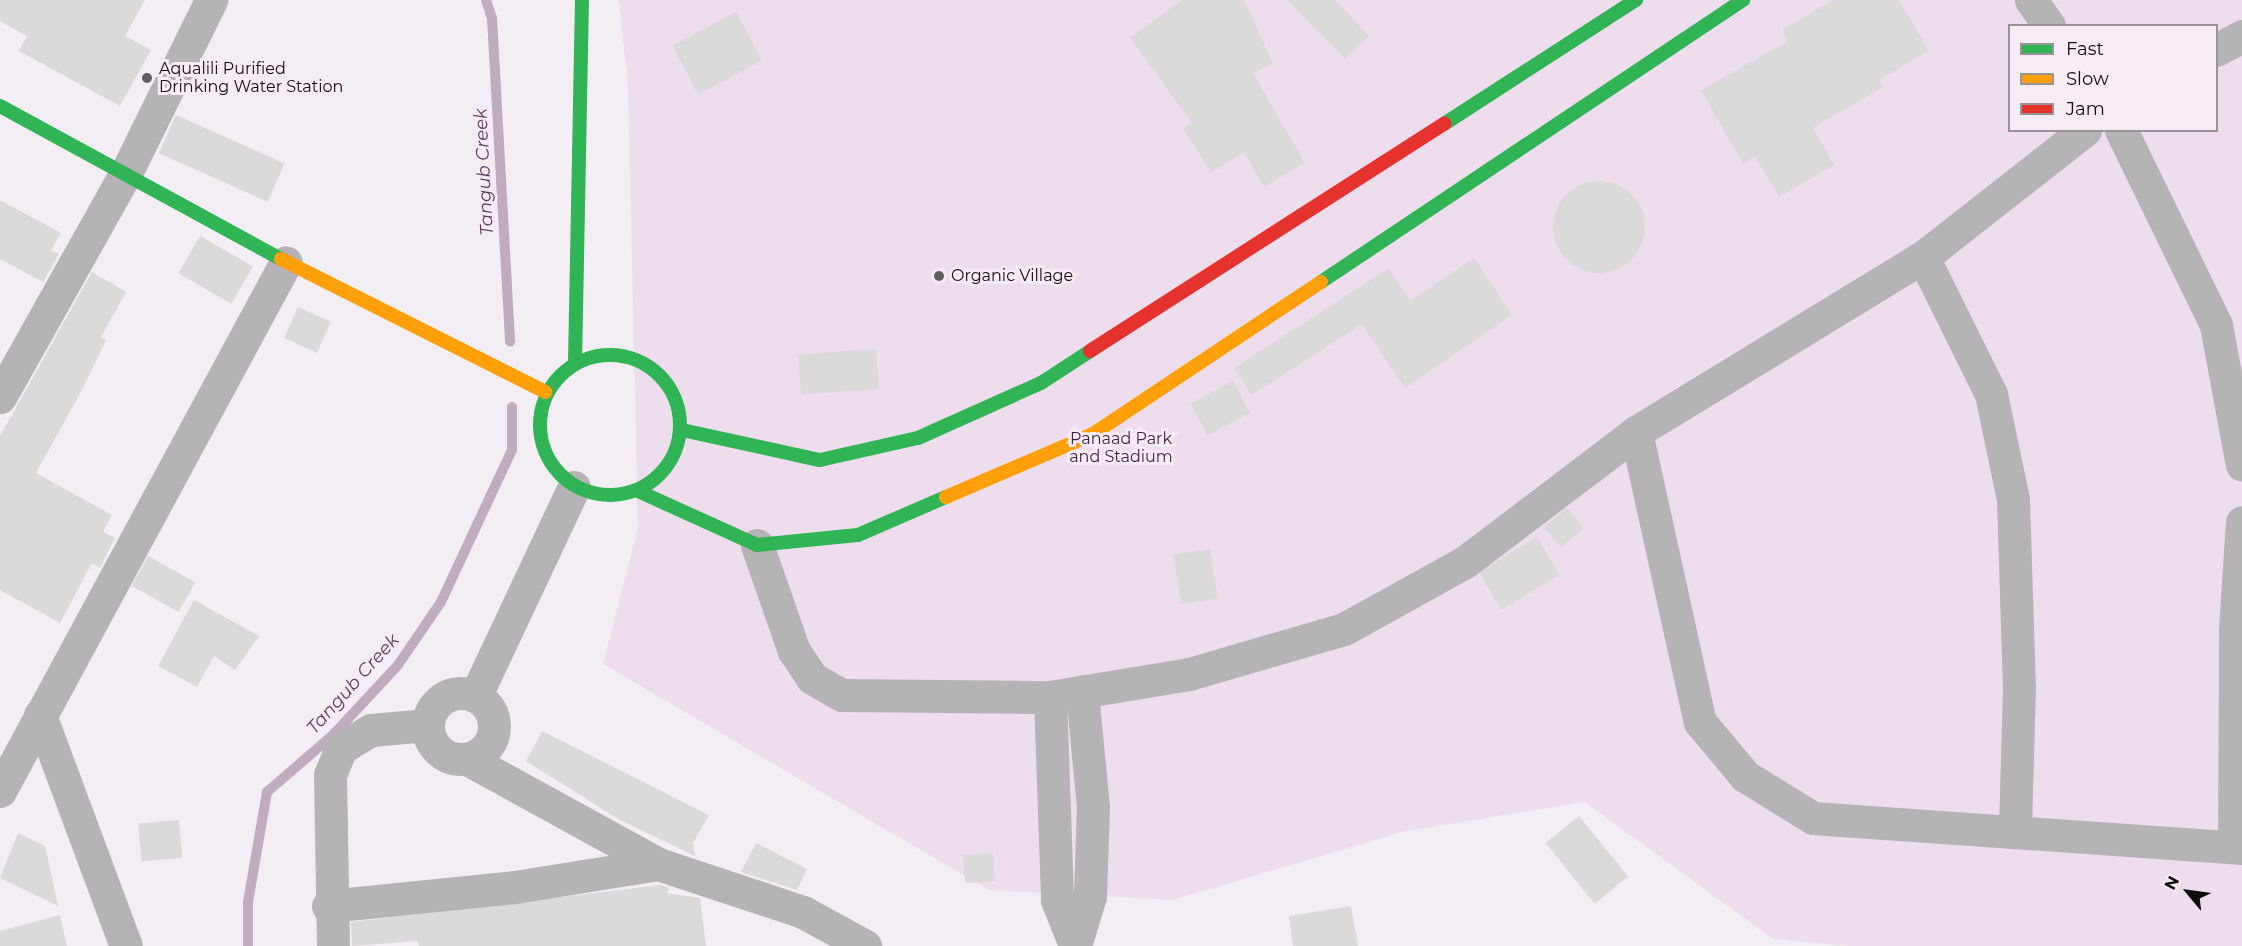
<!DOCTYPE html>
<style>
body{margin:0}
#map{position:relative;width:2242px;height:946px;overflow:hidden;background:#f3eef3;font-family:Montserrat,sans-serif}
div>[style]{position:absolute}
.green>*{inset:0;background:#eeddec}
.stream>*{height:10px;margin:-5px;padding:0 5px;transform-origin:5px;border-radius:5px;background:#c0acbe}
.building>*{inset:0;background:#dbd9d9;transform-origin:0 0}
.round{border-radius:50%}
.street>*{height:33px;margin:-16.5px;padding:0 16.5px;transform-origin:16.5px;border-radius:16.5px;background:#b6b3b6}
.street>.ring{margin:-16.5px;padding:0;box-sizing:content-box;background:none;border:33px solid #b6b3b6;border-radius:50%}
.fast>*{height:14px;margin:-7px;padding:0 7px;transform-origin:7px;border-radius:7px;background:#30b455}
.fast>.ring{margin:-7px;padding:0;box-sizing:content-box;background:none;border:14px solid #30b455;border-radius:50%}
.slow>*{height:14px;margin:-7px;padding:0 7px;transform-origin:7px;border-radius:7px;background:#ff9f0a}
.jam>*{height:14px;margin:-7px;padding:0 7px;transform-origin:7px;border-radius:7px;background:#e5322d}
.dots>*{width:16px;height:16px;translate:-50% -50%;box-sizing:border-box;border:3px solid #f5ecf4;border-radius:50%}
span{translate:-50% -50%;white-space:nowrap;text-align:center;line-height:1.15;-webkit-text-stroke:6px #f5ecf4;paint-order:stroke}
.poi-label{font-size:16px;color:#100d0f}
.left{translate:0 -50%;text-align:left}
.park-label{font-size:16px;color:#411e40}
.water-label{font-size:18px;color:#613b5f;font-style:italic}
.legend{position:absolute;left:2008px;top:24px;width:210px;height:108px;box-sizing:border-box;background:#f5ecf4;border:2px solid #999398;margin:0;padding:8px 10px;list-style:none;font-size:18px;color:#100d0f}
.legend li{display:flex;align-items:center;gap:12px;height:30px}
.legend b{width:30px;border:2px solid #999398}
.north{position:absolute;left:2158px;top:862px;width:60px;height:60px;-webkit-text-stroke:4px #f5ecf4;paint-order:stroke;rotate:299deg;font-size:16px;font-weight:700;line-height:24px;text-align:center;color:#100d0f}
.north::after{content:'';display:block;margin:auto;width:21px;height:27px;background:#100d0f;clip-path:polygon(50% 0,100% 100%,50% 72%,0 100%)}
</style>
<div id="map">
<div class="green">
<div style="clip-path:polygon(evenodd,619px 0,2242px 0,2242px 946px,1848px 946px,1773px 939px,1585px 802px,1406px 831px,1172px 900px,989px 890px,603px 664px,638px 527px,628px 88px,619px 0,2010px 26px,2216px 26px,2216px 130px,2010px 130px,2010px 26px)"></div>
</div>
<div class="stream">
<div style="left:486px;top:0;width:19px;rotate:72deg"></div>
<div style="left:492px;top:18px;width:324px;rotate:86.8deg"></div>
<div style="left:248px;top:946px;width:44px;rotate:-90deg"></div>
<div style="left:248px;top:902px;width:112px;rotate:-80.2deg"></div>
<div style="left:267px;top:792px;width:87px;rotate:-40.8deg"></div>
<div style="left:333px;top:735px;width:96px;rotate:-47.1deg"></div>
<div style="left:398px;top:665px;width:76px;rotate:-55.7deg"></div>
<div style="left:441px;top:602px;width:168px;rotate:-65deg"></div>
<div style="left:512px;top:450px;width:43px;rotate:-90deg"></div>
</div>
<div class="building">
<div style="clip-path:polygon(0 0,145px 0,125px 36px,151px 50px,120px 106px,19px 51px,27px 36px,0 21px)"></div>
<div style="clip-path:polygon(1182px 0,1244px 0,1273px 64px,1253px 73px,1305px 163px,1264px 187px,1244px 152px,1211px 173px,1183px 128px,1192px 123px,1130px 38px)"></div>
<div style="clip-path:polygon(1287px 0,1335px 0,1369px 36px,1345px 59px)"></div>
<div style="clip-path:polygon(1833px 0,1899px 0,1929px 51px,1879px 80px,1883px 87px,1813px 128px,1834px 165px,1779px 197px,1755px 156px,1743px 164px,1701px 90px,1788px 41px,1782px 30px)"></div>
<div style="left:736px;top:12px;width:55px;height:72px;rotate:62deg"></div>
<div style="left:176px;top:115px;width:119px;height:42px;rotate:24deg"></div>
<div class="round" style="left:1553px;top:181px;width:92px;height:92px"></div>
<div style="clip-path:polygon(0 200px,61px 233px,51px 250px,59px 254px,43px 282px,0 259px)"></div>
<div style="left:200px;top:236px;width:61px;height:43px;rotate:30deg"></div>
<div style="clip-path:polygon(1474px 258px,1512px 315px,1405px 388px,1362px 324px,1252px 395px,1234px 368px,1389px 268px,1410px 301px)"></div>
<div style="clip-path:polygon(92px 272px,126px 292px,101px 337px,106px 340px,83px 388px,36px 473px,112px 515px,103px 532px,115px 538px,100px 568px,92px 563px,60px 623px,0 590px,0 436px)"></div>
<div style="left:298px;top:307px;width:36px;height:34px;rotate:24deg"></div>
<div style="left:876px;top:349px;width:40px;height:78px;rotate:86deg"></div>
<div style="left:1233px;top:381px;width:36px;height:48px;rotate:62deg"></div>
<div style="left:1567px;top:508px;width:26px;height:30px;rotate:50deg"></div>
<div style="left:1537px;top:537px;width:44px;height:68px;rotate:59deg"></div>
<div style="left:1210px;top:549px;width:50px;height:37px;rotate:81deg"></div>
<div style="left:148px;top:556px;width:54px;height:34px;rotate:29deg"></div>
<div style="clip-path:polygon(194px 600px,259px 636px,235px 670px,214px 656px,197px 687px,158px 666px)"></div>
<div style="clip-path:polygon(542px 731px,709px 815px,693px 843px,695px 856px,620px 820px,526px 761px)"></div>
<div style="left:1579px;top:816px;width:78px;height:43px;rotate:51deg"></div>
<div style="left:179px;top:820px;width:38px;height:41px;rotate:85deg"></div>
<div style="clip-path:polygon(18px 833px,45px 846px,58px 906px,0 878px)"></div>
<div style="clip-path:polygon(756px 843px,807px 869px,797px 890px,741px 872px)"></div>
<div style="left:993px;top:853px;width:28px;height:30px;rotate:86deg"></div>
<div style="clip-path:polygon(661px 885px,669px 888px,667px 893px,700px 898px,706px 946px,419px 946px,418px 941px,352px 946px,351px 922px)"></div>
<div style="clip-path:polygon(1351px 906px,1358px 946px,1293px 946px,1289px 916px)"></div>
<div style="clip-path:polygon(60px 915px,67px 946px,0 946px,0 931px)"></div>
</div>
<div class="street">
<div style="left:2031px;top:0;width:32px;rotate:55deg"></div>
<div style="left:2216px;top:50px;width:30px;rotate:-28deg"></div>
<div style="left:2121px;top:130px;width:217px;rotate:64deg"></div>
<div style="left:2216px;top:325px;width:142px;rotate:79.5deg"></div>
<div style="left:1923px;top:257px;width:153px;rotate:63.6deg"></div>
<div style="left:1991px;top:394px;width:107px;rotate:78.2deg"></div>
<div style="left:2013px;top:499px;width:187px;rotate:88.2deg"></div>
<div style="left:2019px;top:686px;width:146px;rotate:91.6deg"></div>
<div style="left:0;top:397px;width:259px;rotate:-60.7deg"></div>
<div style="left:127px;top:171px;width:191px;rotate:-63.8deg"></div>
<div style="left:1636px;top:432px;width:297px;rotate:77.6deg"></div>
<div style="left:1700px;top:722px;width:70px;rotate:50.2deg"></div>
<div style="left:1745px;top:776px;width:80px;rotate:31.7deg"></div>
<div style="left:1813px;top:818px;width:430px;rotate:4deg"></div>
<div style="left:757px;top:545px;width:112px;rotate:70.8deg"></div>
<div style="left:794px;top:651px;width:32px;rotate:56deg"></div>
<div style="left:812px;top:678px;width:34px;rotate:30deg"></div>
<div style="left:842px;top:695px;width:208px;rotate:0.6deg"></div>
<div style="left:1050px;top:697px;width:141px;rotate:-9.4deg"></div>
<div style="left:1189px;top:674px;width:161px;rotate:-16.2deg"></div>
<div style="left:1344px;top:629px;width:138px;rotate:-29deg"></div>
<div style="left:1465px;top:562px;width:215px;rotate:-37.2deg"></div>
<div style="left:1636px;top:432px;width:336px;rotate:-31.4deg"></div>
<div style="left:1923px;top:257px;width:206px;rotate:-38.1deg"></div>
<div class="ring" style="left:428px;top:693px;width:33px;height:33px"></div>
<div style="left:476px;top:695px;width:230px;rotate:-64.8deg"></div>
<div style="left:1050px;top:697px;width:203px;rotate:88deg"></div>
<div style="left:1057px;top:900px;width:48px;rotate:68.2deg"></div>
<div style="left:40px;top:715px;width:246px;rotate:69.6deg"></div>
<div style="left:469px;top:760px;width:216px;rotate:28.8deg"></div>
<div style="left:658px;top:864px;width:153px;rotate:18.3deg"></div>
<div style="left:803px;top:912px;width:71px;rotate:28.7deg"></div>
<div style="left:0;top:791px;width:601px;rotate:-61.6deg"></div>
<div style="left:2234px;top:847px;width:218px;rotate:-89.7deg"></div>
<div style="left:2235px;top:629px;width:107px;rotate:-86.3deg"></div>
<div style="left:328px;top:906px;width:188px;rotate:-5.8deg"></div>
<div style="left:515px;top:887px;width:145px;rotate:-9.1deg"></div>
<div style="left:333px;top:946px;width:171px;rotate:-91deg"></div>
<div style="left:330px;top:775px;width:29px;rotate:-68deg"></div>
<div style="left:341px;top:748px;width:35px;rotate:-31deg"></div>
<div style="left:371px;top:730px;width:56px;rotate:-5.1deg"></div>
<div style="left:1075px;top:946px;width:52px;rotate:-73.3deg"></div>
<div style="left:1090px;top:896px;width:89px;rotate:-88.1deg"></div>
<div style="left:1093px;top:807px;width:116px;rotate:-95.5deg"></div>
</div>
<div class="fast">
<div style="left:0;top:106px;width:320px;rotate:28.6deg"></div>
<div style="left:1444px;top:124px;width:229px;rotate:-32.9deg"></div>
<div style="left:1321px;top:282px;width:508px;rotate:-33.75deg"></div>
<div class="ring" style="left:540px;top:355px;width:126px;height:126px"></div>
<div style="left:575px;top:363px;width:363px;rotate:-88.9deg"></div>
<div style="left:682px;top:430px;width:141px;rotate:12.3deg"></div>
<div style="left:820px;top:460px;width:100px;rotate:-12.7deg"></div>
<div style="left:918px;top:438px;width:135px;rotate:-24.1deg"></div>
<div style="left:1041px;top:383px;width:59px;rotate:-33.1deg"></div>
<div style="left:638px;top:491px;width:131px;rotate:24.4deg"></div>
<div style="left:757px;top:545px;width:101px;rotate:-5.7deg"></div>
<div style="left:858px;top:535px;width:96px;rotate:-23.4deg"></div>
</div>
<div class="slow">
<div style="left:281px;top:259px;width:296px;rotate:26.7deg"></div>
<div style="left:946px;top:497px;width:160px;rotate:-23.2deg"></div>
<div style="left:1093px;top:434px;width:274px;rotate:-33.7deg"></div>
</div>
<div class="jam">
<div style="left:1090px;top:351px;width:421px;rotate:-32.7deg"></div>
</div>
<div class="dots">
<div style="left:147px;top:78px;background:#5f5c5f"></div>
<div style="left:939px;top:276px;background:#5f5c5f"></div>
</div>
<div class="poi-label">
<span class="left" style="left:159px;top:78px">Aqualili Purified<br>Drinking Water Station</span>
<span class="left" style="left:951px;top:276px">Organic Village</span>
</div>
<div class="park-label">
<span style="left:1121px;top:448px">Panaad Park<br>and Stadium</span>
</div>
<div class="water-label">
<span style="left:484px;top:172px;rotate:-93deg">Tangub Creek</span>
<span style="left:353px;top:684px;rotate:-48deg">Tangub Creek</span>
</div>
<ul class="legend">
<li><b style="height:8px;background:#30b455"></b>Fast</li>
<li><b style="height:8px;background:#ff9f0a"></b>Slow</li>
<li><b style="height:8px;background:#e5322d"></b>Jam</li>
</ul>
<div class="north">N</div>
</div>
